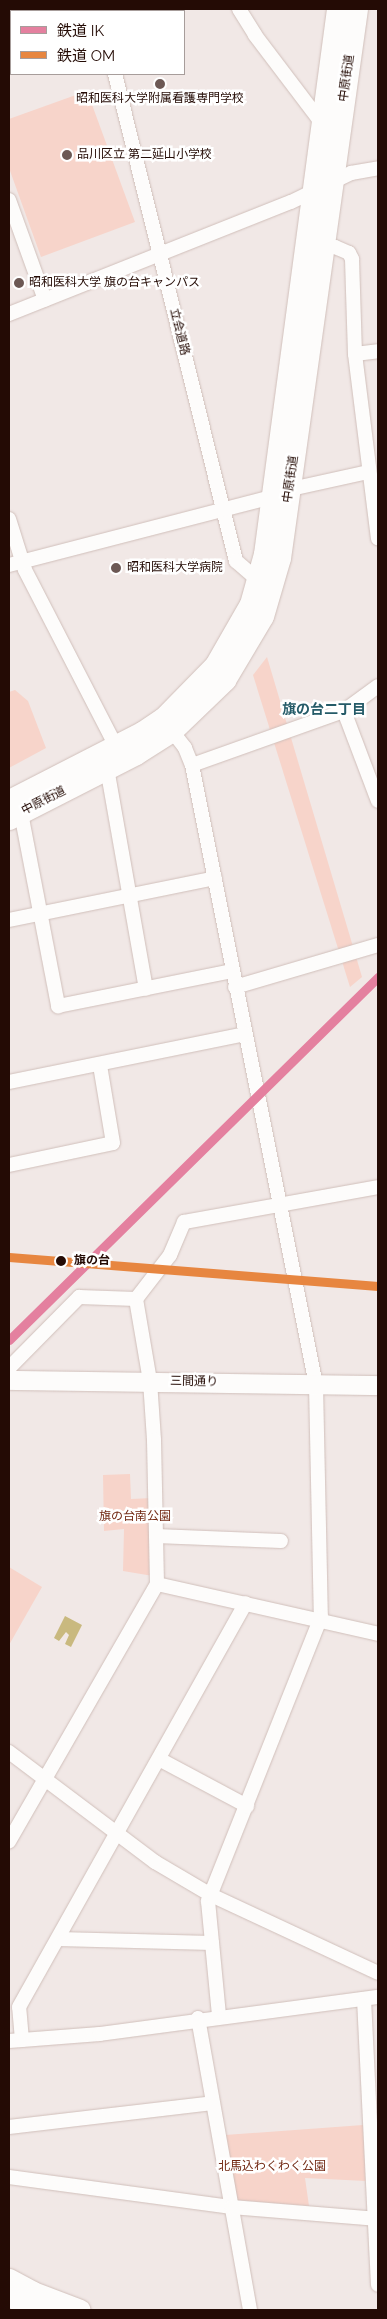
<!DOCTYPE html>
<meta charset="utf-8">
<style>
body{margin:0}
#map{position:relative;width:387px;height:2319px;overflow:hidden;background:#f1e8e6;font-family:Raleway,"Noto Sans JP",sans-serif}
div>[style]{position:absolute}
.green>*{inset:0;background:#f7d4ca}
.water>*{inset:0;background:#c9b97f}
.roads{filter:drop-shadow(0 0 1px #d0bfba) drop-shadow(0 0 1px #d0bfba)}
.street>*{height:14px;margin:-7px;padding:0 7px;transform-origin:7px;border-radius:7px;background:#fdfcfb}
.secondary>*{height:19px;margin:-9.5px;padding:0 9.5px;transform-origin:9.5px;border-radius:9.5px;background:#fdfcfb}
.primary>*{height:21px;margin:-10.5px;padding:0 10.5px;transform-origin:10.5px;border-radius:10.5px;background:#fdfcfb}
.rail-1>*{height:9px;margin:-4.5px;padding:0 4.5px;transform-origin:4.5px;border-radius:4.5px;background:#e4809f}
.rail-2>*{height:9px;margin:-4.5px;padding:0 4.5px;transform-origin:4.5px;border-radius:4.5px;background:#e78640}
.dots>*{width:14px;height:14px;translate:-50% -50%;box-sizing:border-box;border:2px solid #fff;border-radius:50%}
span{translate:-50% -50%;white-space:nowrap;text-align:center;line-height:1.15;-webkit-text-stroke:5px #fff;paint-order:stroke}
.street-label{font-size:12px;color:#240b05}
.poi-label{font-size:12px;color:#240b05}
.left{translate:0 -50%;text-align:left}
.stop-label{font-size:12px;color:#240b05;font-weight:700}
.park-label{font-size:12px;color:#722913}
.neighbourhood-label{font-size:14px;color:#255b68;font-weight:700}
.frame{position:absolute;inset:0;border:10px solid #240b05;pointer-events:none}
.legend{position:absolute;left:10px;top:10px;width:175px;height:65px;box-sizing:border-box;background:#fff;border:1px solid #a79d9b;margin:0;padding:6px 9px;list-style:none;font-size:15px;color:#240b05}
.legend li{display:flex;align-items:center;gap:10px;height:25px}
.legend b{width:25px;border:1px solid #a79d9b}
</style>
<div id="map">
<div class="green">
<div style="clip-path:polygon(87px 91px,135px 222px,41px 257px,9px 168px,9px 119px)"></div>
<div style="clip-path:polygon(267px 657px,362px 977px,350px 987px,253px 675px)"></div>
<div style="clip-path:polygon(15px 690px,28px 701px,46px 748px,9px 768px,9px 692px)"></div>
<div style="clip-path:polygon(130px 1474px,131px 1499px,152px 1498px,153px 1576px,123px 1571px,124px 1529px,104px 1531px,103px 1475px)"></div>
<div style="clip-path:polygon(9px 1567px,42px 1587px,9px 1645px)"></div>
<div style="clip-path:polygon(363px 2125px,366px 2181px,305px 2178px,309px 2206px,237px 2200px,225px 2135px)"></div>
</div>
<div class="water">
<div style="clip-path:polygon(65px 1616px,82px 1625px,71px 1647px,65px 1644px,69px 1635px,66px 1632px,59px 1641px,54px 1638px)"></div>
</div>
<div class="roads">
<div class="street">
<div style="left:95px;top:9px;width:2px;rotate:63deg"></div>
<div style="left:239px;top:9px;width:31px;rotate:58deg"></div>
<div style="left:255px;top:35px;width:109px;rotate:52.8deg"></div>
<div style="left:115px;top:74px;width:502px;rotate:76.05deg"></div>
<div style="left:236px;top:561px;width:29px;rotate:41deg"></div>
<div style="left:9px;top:200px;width:106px;rotate:70.2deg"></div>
<div style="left:317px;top:247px;width:18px"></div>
<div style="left:335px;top:247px;width:15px;rotate:23deg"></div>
<div style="left:349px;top:253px;width:7px;rotate:63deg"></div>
<div style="left:352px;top:259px;width:95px;rotate:88.2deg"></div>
<div style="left:355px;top:354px;width:186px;rotate:82.9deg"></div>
<div style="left:9px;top:314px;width:303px;rotate:-21.7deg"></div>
<div style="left:291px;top:202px;width:67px;rotate:-25.8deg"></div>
<div style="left:351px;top:173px;width:27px;rotate:-10deg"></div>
<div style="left:355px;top:354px;width:23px;rotate:-7deg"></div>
<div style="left:291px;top:489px;width:79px;rotate:-12.4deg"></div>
<div style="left:9px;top:519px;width:53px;rotate:72.6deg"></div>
<div style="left:25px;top:570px;width:198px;rotate:62.7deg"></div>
<div style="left:9px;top:565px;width:272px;rotate:-14.5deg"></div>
<div style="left:344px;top:711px;width:96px;rotate:69.3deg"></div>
<div style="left:168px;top:726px;width:28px;rotate:52deg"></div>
<div style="left:185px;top:748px;width:18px;rotate:68deg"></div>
<div style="left:192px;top:765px;width:632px;rotate:78.69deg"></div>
<div style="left:316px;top:1385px;width:232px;rotate:88.8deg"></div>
<div style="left:321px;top:1617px;width:306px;rotate:111.7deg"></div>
<div style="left:208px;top:1901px;width:116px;rotate:84.5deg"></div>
<div style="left:192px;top:765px;width:161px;rotate:-19.6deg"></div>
<div style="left:344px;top:711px;width:42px;rotate:-36.3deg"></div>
<div style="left:107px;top:768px;width:224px;rotate:80deg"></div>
<div style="left:21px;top:813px;width:197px;rotate:79.1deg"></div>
<div style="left:58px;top:1006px;width:177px;rotate:-11.4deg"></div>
<div style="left:9px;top:920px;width:210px;rotate:-11.5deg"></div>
<div style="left:235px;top:987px;width:149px;rotate:-16.4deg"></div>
<div style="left:9px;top:1082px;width:241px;rotate:-11.5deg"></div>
<div style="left:9px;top:1165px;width:106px;rotate:-11.9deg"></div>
<div style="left:113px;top:1143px;width:79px;rotate:-99.5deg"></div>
<div style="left:136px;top:1299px;width:56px;rotate:-52.3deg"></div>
<div style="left:170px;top:1255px;width:36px;rotate:-67deg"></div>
<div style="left:184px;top:1222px;width:197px;rotate:-10.2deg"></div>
<div style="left:9px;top:1368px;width:100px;rotate:-45.4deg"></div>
<div style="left:79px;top:1297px;width:57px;rotate:2deg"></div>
<div style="left:136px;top:1299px;width:83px;rotate:80.3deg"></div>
<div style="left:150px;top:1381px;width:59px;rotate:86.1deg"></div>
<div style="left:154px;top:1440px;width:144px;rotate:88.8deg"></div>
<div style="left:157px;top:1584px;width:297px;rotate:119.9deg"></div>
<div style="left:156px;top:1536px;width:125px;rotate:2.3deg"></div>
<div style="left:157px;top:1584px;width:227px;rotate:12.7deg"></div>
<div style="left:9px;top:1752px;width:183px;rotate:37deg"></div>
<div style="left:155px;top:1862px;width:65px;rotate:30.5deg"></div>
<div style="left:211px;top:1895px;width:184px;rotate:25deg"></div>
<div style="left:159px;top:1759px;width:100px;rotate:28.1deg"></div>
<div style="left:58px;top:1939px;width:154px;rotate:1.5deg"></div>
<div style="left:364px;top:1999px;width:286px;rotate:87.2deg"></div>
<div style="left:198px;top:2018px;width:297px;rotate:79.9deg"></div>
<div style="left:22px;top:2040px;width:33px;rotate:-95deg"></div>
<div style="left:19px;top:2007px;width:463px;rotate:-60.7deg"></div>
<div style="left:9px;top:2041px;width:91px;rotate:-4.4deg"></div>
<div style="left:100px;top:2034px;width:280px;rotate:-7.6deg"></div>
<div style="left:9px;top:2127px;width:205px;rotate:-6.7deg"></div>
<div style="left:9px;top:2177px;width:225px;rotate:7.7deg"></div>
<div style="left:232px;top:2207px;width:146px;rotate:4.7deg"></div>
</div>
<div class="secondary">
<div style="left:9px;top:1380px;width:369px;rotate:0.8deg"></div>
</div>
<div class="primary">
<div style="left:9px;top:800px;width:149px;rotate:-27.1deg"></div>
<div style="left:142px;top:732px;width:25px;rotate:-34deg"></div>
<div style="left:163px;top:718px;width:74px;rotate:-45.5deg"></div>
<div style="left:215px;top:665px;width:70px;rotate:-60.2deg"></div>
<div style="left:250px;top:604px;width:52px;rotate:-74.4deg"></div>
<div style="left:264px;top:554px;width:550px;rotate:-82.37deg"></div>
<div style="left:9px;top:819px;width:143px;rotate:-27.1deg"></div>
<div style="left:136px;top:754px;width:43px;rotate:-32.6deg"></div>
<div style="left:172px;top:731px;width:74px;rotate:-43.9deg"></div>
<div style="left:225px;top:680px;width:74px;rotate:-59.3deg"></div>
<div style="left:263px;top:616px;width:60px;rotate:-73.7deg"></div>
<div style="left:280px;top:558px;width:554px;rotate:-82.02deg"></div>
<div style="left:9px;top:2279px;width:27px;rotate:28deg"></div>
<div style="left:33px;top:2292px;width:50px;rotate:21deg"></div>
<div style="left:9px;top:2296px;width:31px;rotate:27deg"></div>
</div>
</div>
<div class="rail-1">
<div style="left:9px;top:1340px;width:518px;rotate:-44.53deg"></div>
</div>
<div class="rail-2">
<div style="left:9px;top:1257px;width:370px;rotate:4.5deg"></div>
</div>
<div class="dots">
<div style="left:160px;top:84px;background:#6c5854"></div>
<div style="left:67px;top:155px;background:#6c5854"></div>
<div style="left:19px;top:283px;background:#6c5854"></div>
<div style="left:116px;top:568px;background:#6c5854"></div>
<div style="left:61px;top:1261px;background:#240b05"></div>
</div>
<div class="street-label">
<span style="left:347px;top:78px;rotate:-82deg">中原街道</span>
<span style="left:179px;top:332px;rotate:76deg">立会道路</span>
<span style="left:291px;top:479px;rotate:-82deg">中原街道</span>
<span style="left:44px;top:801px;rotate:-27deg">中原街道</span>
<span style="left:194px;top:1382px;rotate:1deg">三間通り</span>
</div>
<div class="poi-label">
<span style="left:160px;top:99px">昭和医科大学附属看護専門学校</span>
<span class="left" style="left:77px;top:155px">品川区立 第二延山小学校</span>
<span class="left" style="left:29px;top:283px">昭和医科大学 旗の台キャンパス</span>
<span class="left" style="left:127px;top:568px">昭和医科大学病院</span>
</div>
<div class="stop-label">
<span class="left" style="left:74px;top:1261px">旗の台</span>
</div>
<div class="park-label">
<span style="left:135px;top:1517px">旗の台南公園</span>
<span style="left:272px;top:2167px">北馬込わくわく公園</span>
</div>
<div class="neighbourhood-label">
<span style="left:324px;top:709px">旗の台二丁目</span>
</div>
<div class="frame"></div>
<ul class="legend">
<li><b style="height:6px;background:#e4809f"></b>鉄道 IK</li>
<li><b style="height:6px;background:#e78640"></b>鉄道 OM</li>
</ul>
</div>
